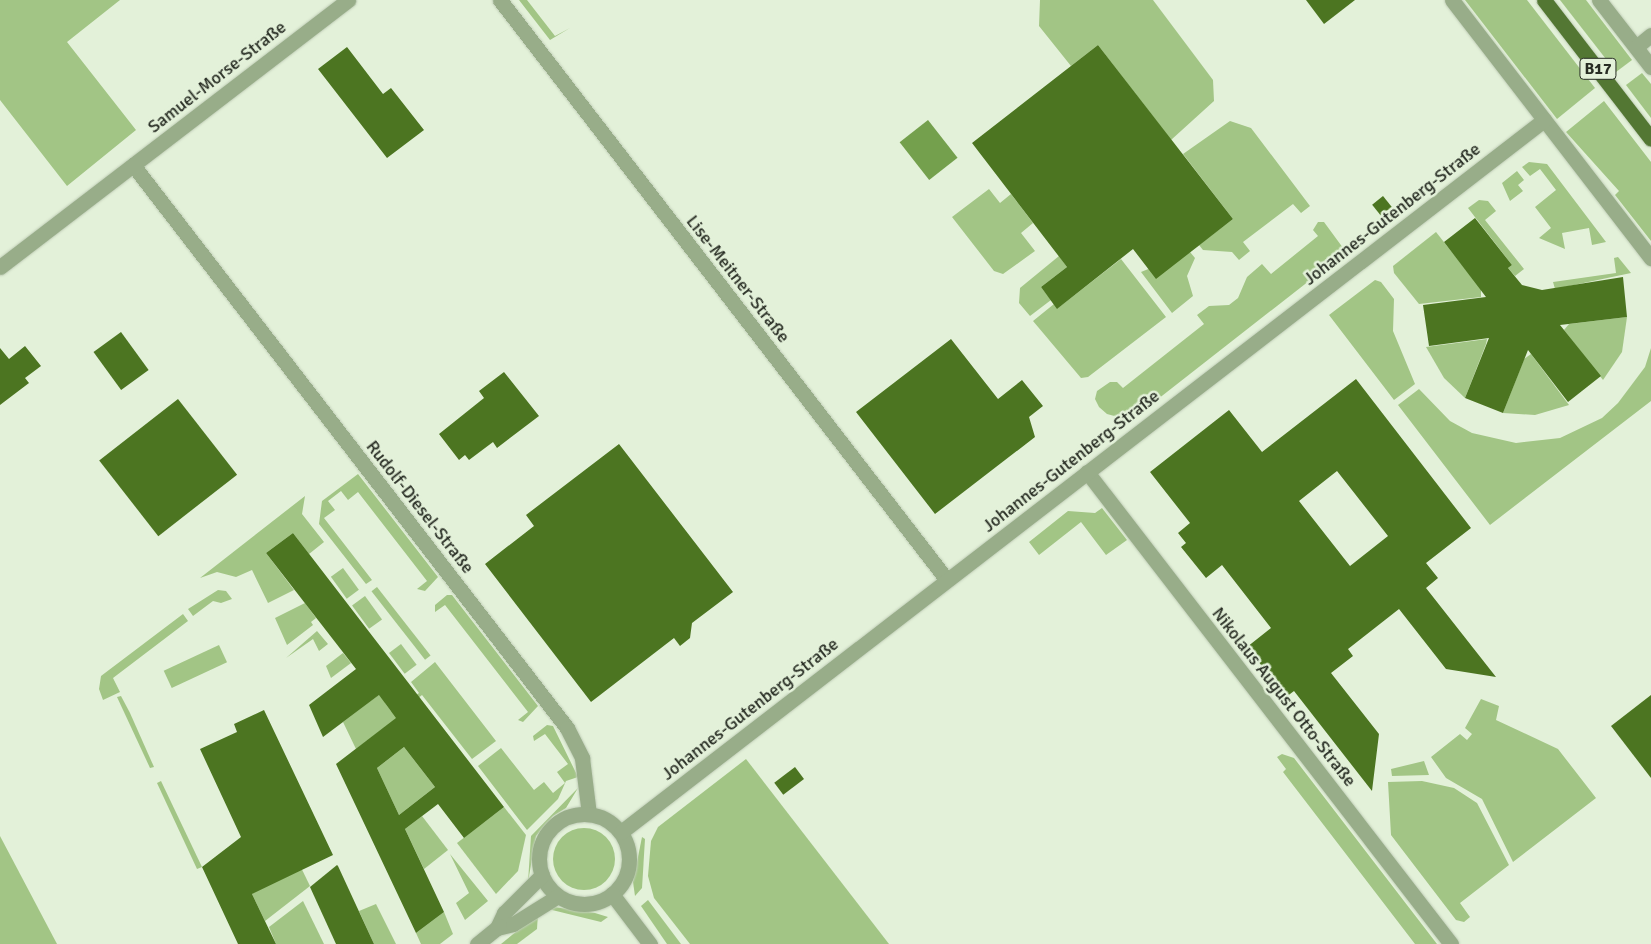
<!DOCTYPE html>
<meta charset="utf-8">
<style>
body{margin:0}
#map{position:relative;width:1651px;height:944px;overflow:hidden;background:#e3f1d9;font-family:Signika,sans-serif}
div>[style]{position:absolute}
.green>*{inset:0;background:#a2c585;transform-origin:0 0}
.round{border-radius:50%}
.water>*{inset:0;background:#74a04d;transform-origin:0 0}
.building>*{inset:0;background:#4c7521;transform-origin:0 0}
.roads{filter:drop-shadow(0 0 1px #c1ceb8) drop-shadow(0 0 1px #c1ceb8)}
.minor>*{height:15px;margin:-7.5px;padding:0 7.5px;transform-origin:7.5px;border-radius:7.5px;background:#98ad89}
.minor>.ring{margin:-7.5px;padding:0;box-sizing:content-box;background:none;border:15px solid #98ad89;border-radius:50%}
.major>*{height:15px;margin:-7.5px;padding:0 7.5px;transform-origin:7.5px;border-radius:7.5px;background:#537733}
span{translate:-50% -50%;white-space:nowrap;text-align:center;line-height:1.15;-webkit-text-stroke:5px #e3f1d9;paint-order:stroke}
.shield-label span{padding:1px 4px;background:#e3f1d9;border:1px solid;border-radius:4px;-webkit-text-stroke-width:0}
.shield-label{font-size:16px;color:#272c23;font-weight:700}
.street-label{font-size:18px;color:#272c23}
</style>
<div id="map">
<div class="green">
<div style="clip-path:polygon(0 0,120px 0,67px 42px,136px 130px,67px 186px,0 100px)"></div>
<div style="clip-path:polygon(519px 0,527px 0,555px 36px,570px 28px,550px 40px)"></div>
<div style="clip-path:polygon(1040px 0,1153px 0,1213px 80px,1214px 101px,1171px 140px,1098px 45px,1071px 66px,1039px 26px)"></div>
<div style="clip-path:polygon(1465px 0,1527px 0,1595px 88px,1557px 119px)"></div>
<div style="clip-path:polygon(1560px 0,1586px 0,1632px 60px,1616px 72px)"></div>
<div style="clip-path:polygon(1642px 73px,1651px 84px,1651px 118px,1626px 85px)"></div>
<div style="clip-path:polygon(1604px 101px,1651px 162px,1651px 241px,1615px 195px,1619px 191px,1566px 132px)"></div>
<div style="clip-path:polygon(1230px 121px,1251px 128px,1310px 206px,1301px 213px,1293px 204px,1243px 242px,1250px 251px,1239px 260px,1232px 252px,1203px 250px,1199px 245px,1233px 219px,1183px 154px)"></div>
<div style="clip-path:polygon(1529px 162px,1547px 164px,1606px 242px,1592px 245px,1589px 228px,1562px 233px,1565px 249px,1539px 238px,1551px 228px,1535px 207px,1556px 190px,1540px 169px,1530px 176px,1522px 167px)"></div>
<div style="clip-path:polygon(1517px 171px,1524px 180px,1518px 185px,1523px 191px,1510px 201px,1502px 183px)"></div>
<div style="clip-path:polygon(989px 189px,1000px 203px,1011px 194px,1033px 223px,1021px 233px,1035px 251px,1003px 274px,994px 271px,952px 217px)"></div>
<div style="clip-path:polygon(1479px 200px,1488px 201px,1496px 211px,1485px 220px,1524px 269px,1515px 276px,1508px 268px,1512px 265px,1468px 208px)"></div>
<div style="clip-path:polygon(1318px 222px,1324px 222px,1346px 252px,1158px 399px,1152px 391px,1139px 401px,1144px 408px,1129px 420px,1107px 414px,1099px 407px,1095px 399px,1097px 391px,1110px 382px,1117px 382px,1123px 388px,1204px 324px,1197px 315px,1209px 306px,1229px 305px,1238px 298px,1247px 277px,1262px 264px,1271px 274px,1318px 236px,1313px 230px)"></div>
<div style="clip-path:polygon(1436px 232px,1481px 289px,1481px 297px,1419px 304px,1394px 273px,1393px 266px)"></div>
<div style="clip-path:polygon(1190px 252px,1195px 258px,1187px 276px,1193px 296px,1172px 313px,1141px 272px)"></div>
<div style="clip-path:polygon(1059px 256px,1067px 267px,1041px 287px,1051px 300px,1030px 316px,1019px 303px,1020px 288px)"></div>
<div style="clip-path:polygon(1618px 257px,1631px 273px,1555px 289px,1553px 282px,1616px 273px,1614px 258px)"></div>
<div style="clip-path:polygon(1121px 259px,1166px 317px,1088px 377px,1081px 378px,1033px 321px,1054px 304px,1058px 308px)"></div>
<div style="clip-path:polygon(1375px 280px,1381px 282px,1394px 299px,1393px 331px,1415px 384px,1394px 400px,1329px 315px)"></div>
<div style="clip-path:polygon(1627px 317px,1622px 352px,1603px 380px,1564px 330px,1569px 324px)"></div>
<div style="clip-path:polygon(1487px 339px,1486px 344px,1465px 398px,1444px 378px,1426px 347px)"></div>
<div style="clip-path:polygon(1651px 348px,1651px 401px,1490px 525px,1398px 405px,1419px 389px,1450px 421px,1472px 433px,1516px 443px,1560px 438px,1602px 418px,1618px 403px,1645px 367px)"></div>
<div style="clip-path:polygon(1531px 354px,1569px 405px,1535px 415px,1503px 413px,1524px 359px)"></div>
<div style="clip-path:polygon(358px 474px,438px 577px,425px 591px,417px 589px,427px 581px,358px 492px,348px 500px,341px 491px,328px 501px,335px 510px,324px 518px,372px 580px,366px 584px,319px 524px,322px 501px)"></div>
<div style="clip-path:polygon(305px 496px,302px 514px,324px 542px,309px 554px,293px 533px,266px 553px,294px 590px,268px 603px,252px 570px,236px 577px,217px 572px,200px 578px)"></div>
<div style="clip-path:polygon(1102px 508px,1127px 540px,1106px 555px,1081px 522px,1039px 555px,1029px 542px,1068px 511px,1095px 513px)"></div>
<div style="left:343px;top:568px;width:27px;height:15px;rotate:54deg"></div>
<div style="left:377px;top:587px;width:87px;height:7px;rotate:52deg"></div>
<div style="clip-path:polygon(218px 590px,226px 591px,232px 599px,221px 603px,213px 601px,193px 616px,188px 609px)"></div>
<div style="clip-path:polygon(447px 595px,452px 595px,538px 706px,523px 722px,518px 720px,528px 712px,445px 605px,435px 612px,435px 605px)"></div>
<div style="left:365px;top:596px;width:29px;height:16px;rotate:54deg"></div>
<div style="clip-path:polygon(305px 603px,316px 618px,311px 622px,313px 625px,287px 645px,275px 618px)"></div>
<div style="clip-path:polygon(183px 614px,188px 621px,113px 678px,120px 692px,103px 700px,99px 689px,101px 676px)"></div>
<div style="clip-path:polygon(317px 631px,328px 644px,319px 651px,313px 639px,286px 658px)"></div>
<div style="left:401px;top:644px;width:26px;height:15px;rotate:53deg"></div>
<div style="left:219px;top:645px;width:19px;height:61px;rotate:65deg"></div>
<div style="clip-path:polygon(343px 653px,351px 663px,331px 678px,326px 666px)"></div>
<div style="clip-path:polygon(435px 662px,496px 741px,472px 759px,422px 695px,411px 704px,408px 701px,419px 693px,411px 682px)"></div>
<div style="clip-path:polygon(388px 688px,385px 703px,391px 711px,405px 712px,356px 749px,343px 722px)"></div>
<div style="clip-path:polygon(121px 696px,130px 713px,154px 767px,150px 768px,117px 697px)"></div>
<div style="clip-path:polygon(1481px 699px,1499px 706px,1496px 720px,1558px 749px,1596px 798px,1513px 862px,1482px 799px,1446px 778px,1431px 757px,1460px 734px,1467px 740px,1472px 734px,1465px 728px)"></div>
<div style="clip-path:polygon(547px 725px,553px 726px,578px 777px,566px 781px,558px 799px,527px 830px,478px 766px,501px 748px,534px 790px,544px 782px,553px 793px,565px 783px,557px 772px,568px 764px,545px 734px,534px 741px,533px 736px)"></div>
<div style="clip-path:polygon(404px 747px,435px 787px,399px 815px,377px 768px)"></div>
<div style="clip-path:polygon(1282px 754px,1294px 758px,1437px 944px,1415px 944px,1283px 772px,1286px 769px,1277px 757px)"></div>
<div style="clip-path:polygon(746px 759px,889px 944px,690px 944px,654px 898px,648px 876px,651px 841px,658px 827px)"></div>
<div style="clip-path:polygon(1424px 761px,1429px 775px,1392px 776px,1391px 769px)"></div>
<div style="clip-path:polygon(161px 781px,202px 867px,197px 869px,157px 783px)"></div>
<div style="clip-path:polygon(1422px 781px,1454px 788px,1477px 803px,1509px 865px,1460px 903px,1470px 917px,1464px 922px,1456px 920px,1391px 835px,1388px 782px)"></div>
<div style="clip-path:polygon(578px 788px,566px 808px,553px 816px,536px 836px,528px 882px,531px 836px)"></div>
<div style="clip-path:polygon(504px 807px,526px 835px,518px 871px,496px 894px,457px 843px)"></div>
<div style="clip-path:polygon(422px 816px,448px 850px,424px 869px,405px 829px)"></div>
<div class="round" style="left:553px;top:828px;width:62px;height:62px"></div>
<div style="clip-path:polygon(0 836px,57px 944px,0 944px)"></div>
<div style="clip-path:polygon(642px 837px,645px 839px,642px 888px,635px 896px,633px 882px)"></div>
<div style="clip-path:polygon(290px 845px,310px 886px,265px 921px,252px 894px)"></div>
<div style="clip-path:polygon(450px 854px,488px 901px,465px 920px,456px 903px,469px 893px)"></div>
<div style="clip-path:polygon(648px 900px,681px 944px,667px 944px,641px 906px)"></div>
<div style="clip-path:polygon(303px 901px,324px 944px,276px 944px,269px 927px)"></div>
<div style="clip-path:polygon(376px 904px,396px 944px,374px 944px,359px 911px)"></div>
<div style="clip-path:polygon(554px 907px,595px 913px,608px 917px,601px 922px,548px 909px)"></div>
<div style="clip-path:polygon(444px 912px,453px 934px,440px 944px,421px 944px,416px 933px)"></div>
<div style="clip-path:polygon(538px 914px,537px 929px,517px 944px,501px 944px)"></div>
</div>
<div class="water">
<div style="left:928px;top:120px;width:48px;height:36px;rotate:52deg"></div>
</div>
<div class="building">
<div style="clip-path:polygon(1306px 0,1355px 0,1324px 24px)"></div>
<div style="clip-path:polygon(1098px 45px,1233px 219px,1156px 279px,1133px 249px,1057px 309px,1041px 287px,1067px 267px,972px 143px)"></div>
<div style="clip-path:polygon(347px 47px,383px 94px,391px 88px,424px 130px,387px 158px,318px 69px)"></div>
<div style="left:1383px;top:196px;width:14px;height:14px;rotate:51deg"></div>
<div style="clip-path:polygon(1475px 218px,1512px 265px,1508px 268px,1522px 285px,1542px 290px,1623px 277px,1627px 317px,1560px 325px,1601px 376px,1568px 402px,1528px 350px,1503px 413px,1465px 398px,1489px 338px,1429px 346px,1423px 305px,1486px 297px,1444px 242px)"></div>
<div style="left:121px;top:332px;width:47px;height:34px;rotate:54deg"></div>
<div style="clip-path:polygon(951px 339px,998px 399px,1022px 380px,1043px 406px,1029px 417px,1035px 437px,935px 514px,856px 412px)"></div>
<div style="clip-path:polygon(25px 346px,41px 366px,25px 378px,29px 383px,0 405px,0 348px,9px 359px)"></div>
<div style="clip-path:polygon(504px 372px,539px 416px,497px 448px,493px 442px,469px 460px,465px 455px,459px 460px,439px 434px,484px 398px,479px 391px)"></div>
<div style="clip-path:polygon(evenodd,1356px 379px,1471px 528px,1426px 563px,1438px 578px,1426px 588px,1496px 677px,1446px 669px,1399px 609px,1348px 649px,1353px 656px,1331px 673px,1379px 734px,1372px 791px,1294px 691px,1286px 697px,1247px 647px,1271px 628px,1222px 565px,1206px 578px,1181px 547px,1186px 543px,1178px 533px,1190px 523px,1150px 472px,1229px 410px,1262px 452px,1356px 379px,1337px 471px,1388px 536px,1350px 566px,1299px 501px,1337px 471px)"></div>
<div style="left:178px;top:399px;width:96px;height:100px;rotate:52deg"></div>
<div style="clip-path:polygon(619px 444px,733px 592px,692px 623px,690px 638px,680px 646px,674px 638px,591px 702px,485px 564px,534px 526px,526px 515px)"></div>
<div style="clip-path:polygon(evenodd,293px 533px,504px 807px,464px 838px,438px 804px,405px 829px,444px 912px,416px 933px,336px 764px,396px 718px,379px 695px,323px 737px,309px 705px,356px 669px,266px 553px,293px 533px,404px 747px,435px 787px,399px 815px,377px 768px,404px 747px)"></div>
<div style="clip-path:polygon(1651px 695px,1651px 778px,1611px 726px)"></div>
<div style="clip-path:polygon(264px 710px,333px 855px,252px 894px,276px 944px,238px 944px,202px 867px,241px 837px,200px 749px,237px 732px,234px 724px)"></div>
<div style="left:795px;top:767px;width:15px;height:26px;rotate:53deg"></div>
<div style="clip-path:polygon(337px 865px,338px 866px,374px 944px,336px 944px,310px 887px)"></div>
</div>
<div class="roads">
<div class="minor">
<div style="left:500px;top:0;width:732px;rotate:52.38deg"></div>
<div style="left:1452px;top:0;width:326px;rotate:52.4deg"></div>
<div style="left:1599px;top:0;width:85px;rotate:52.2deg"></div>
<div style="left:1636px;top:47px;width:19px;rotate:-39deg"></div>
<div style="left:133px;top:165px;width:711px;rotate:52.37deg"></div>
<div style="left:567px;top:728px;width:34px;rotate:63deg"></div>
<div style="left:582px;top:758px;width:56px;rotate:82.9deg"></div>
<div style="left:0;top:267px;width:439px;rotate:-37.5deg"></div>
<div style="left:1087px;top:472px;width:596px;rotate:52.36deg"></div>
<div class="ring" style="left:539px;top:814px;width:75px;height:75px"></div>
<div style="left:621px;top:832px;width:1166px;rotate:-37.65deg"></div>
<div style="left:612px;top:894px;width:63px;rotate:52.8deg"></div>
<div style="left:497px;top:928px;width:17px;rotate:-65deg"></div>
<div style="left:504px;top:913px;width:54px;rotate:-45deg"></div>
<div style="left:477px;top:944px;width:26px;rotate:-39deg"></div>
<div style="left:497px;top:928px;width:16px;rotate:-14deg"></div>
<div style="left:513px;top:924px;width:53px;rotate:-31.9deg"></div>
</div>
<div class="major">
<div style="left:1544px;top:0;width:175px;rotate:52.4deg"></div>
</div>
</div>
<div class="shield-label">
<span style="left:1598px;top:69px">B17</span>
</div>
<div class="street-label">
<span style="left:217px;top:77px;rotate:-38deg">Samuel-Morse-Straße</span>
<span style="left:1392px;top:214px;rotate:-38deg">Johannes-Gutenberg-Straße</span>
<span style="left:738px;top:279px;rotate:52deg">Lise-Meitner-Straße</span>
<span style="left:1071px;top:461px;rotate:-38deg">Johannes-Gutenberg-Straße</span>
<span style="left:420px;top:507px;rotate:52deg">Rudolf-Diesel-Straße</span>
<span style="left:1284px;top:697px;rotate:52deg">Nikolaus August Otto-Straße</span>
<span style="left:750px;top:709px;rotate:-38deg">Johannes-Gutenberg-Straße</span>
</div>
</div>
